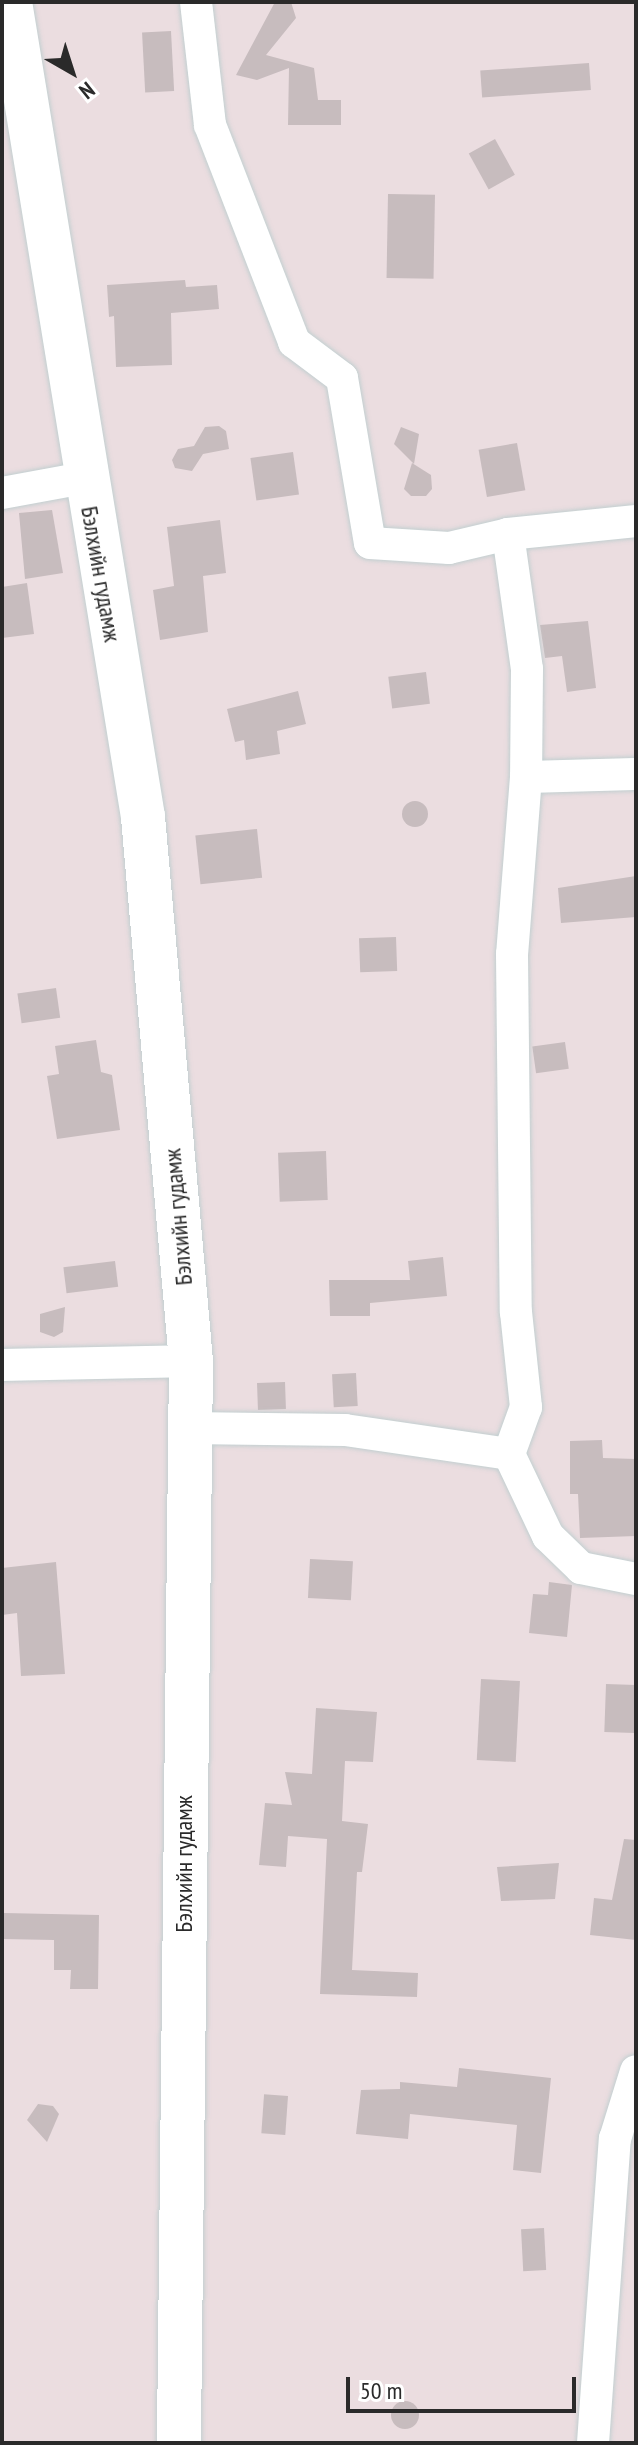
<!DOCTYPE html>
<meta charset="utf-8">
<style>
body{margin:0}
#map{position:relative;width:638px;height:2445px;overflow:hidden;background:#ebdde0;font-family:"PT Sans Narrow",sans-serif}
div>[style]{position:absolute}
.building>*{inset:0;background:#c7bcbe;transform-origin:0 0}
.round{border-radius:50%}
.roads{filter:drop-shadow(0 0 2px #c2cfd0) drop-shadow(0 0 2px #c2cfd0)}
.minor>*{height:32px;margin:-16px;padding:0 16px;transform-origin:16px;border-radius:16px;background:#fff}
.secondary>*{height:44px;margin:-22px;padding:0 22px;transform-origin:22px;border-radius:22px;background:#fff}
span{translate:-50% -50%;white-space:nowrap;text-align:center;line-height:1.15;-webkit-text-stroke:6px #fff;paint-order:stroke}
.street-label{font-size:24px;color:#2a2a2a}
.frame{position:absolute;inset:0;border:4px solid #2a2a2a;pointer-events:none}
.north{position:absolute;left:32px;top:32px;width:80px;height:80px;-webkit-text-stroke:6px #fff;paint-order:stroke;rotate:141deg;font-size:22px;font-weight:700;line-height:32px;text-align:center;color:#2a2a2a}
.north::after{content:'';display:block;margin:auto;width:28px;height:36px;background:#2a2a2a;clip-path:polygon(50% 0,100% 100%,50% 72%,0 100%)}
.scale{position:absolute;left:346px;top:2377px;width:230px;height:36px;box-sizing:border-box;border:4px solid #2a2a2a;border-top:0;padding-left:10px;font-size:24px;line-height:28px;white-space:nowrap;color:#2a2a2a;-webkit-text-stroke:6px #fff;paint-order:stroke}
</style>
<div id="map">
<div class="building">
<div style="clip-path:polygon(275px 2px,291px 2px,296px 18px,266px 55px,314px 68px,318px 100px,341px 100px,341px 125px,288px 125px,289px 68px,257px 80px,236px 75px)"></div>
<div style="left:171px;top:31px;width:60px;height:29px;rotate:87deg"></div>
<div style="left:589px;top:63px;width:27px;height:109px;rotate:86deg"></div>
<div style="left:495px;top:139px;width:41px;height:30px;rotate:61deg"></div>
<div style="left:388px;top:194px;width:47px;height:84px;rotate:1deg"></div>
<div style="clip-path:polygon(185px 280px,186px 287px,217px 285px,219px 309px,171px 313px,172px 365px,116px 367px,114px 316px,109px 317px,107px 285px)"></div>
<div style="clip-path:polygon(219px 426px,226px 431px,229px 449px,203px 454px,192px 471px,175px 468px,172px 460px,178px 449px,194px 446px,205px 427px)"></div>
<div style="clip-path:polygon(401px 427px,419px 434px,414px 464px,394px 444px)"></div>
<div style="left:517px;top:443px;width:48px;height:39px;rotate:80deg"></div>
<div style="left:293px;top:452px;width:43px;height:43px;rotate:82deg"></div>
<div style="clip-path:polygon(412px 463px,431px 475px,432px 489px,426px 496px,411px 496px,404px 489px)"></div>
<div style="clip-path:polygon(52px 510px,63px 573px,25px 579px,19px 513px)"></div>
<div style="clip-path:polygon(220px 520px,226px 573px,203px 576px,208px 632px,160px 640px,153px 590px,174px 586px,167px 527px)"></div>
<div style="clip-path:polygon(27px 583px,34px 634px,2px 638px,2px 587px)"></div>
<div style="clip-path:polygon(588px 621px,596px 688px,567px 692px,562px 656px,545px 658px,540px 625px)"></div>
<div style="left:426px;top:672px;width:32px;height:38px;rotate:83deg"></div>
<div style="clip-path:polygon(298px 691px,306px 724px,277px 731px,280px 754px,246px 760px,244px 740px,235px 742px,227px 709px)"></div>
<div class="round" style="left:402px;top:801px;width:26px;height:26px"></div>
<div style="left:257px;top:829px;width:49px;height:62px;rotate:84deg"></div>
<div style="clip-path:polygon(636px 876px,636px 917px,561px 923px,558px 888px)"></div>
<div style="left:396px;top:937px;width:34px;height:37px;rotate:88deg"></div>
<div style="left:56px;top:988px;width:30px;height:39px;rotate:82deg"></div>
<div style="clip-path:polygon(96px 1040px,101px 1072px,112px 1075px,120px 1130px,57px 1139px,47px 1076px,59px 1074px,55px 1046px)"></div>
<div style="left:565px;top:1042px;width:27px;height:33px;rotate:82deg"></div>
<div style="left:326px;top:1151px;width:49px;height:48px;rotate:88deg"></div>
<div style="clip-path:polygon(443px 1257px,447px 1296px,370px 1303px,370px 1316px,330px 1316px,329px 1280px,410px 1280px,408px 1261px)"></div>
<div style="left:115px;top:1261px;width:26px;height:52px;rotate:83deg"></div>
<div style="clip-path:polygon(65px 1307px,63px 1332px,54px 1337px,40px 1332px,40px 1314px)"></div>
<div style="left:356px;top:1373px;width:33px;height:24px;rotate:87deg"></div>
<div style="left:285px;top:1382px;width:27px;height:28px;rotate:88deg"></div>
<div style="clip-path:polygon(602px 1440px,603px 1458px,636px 1459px,636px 1536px,580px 1538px,578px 1494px,570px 1494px,570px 1441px)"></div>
<div style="left:310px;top:1559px;width:43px;height:39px;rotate:3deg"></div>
<div style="clip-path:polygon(56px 1562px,65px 1674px,21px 1676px,17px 1613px,2px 1615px,2px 1568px)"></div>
<div style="clip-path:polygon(549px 1582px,572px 1585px,567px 1637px,529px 1633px,533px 1594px,548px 1595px)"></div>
<div style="left:481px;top:1679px;width:39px;height:81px;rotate:3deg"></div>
<div style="left:606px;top:1684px;width:30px;height:48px;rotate:2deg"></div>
<div style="clip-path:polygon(316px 1708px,377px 1712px,373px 1762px,345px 1761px,342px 1821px,368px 1824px,362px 1872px,357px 1872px,352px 1970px,418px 1973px,417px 1997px,320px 1994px,327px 1839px,288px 1836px,286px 1867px,259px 1865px,265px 1803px,292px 1805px,285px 1772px,312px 1774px)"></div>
<div style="clip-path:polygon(624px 1839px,636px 1840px,636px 1940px,590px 1935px,594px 1898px,612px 1900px)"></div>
<div style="clip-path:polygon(559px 1863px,555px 1899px,501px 1901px,497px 1867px)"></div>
<div style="clip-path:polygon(4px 1913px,99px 1915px,98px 1989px,70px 1989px,71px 1970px,54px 1970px,54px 1940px,3px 1939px)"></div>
<div style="clip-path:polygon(459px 2068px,551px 2078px,541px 2173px,513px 2170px,517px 2125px,410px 2114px,408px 2139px,356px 2134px,361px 2090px,400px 2089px,400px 2082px,457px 2087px)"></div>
<div style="left:288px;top:2096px;width:39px;height:24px;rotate:94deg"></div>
<div style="clip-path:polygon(38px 2104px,53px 2106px,59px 2114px,47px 2142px,27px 2120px)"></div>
<div style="left:544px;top:2228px;width:42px;height:23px;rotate:87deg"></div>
<div class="round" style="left:391px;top:2401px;width:28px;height:28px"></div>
</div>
<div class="roads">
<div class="minor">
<div style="left:196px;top:2px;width:124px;rotate:83.5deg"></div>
<div style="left:210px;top:125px;width:233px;rotate:68.8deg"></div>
<div style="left:294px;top:342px;width:60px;rotate:36.9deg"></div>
<div style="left:342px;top:378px;width:167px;rotate:80.4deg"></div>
<div style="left:370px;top:543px;width:79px;rotate:3.6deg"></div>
<div style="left:449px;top:548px;width:61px;rotate:-13.3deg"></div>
<div style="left:508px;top:534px;width:129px;rotate:-5.8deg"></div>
<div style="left:2px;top:493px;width:83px;rotate:-10.4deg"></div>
<div style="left:508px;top:534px;width:136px;rotate:82deg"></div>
<div style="left:527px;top:669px;width:108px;rotate:90.5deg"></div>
<div style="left:526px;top:777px;width:178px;rotate:94.5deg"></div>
<div style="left:512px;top:954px;width:358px;rotate:89.4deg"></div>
<div style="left:516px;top:1312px;width:96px;rotate:84deg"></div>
<div style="left:526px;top:1407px;width:50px;rotate:109.9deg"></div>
<div style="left:526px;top:777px;width:110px;rotate:-1.6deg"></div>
<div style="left:2px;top:1365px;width:189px;rotate:-1.2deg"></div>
<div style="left:187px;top:1428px;width:158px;rotate:0.7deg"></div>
<div style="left:345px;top:1430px;width:166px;rotate:8.3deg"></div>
<div style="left:509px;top:1454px;width:91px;rotate:64.6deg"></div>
<div style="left:548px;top:1536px;width:46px;rotate:44.1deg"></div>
<div style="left:581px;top:1568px;width:56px;rotate:11.3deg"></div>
<div style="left:593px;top:2443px;width:305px;rotate:-85.9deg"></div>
<div style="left:615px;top:2139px;width:71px;rotate:-72.8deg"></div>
</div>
<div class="secondary">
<div style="left:10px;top:2px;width:826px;rotate:80.73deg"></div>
<div style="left:143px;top:817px;width:546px;rotate:84.96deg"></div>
<div style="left:191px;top:1361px;width:1082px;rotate:90.64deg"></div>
</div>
</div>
<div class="street-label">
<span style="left:101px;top:574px;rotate:80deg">Бэлхийн гудамж</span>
<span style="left:178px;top:1217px;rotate:-95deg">Бэлхийн гудамж</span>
<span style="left:184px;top:1864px;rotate:-90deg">Бэлхийн гудамж</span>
</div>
<div class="frame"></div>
<div class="north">N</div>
<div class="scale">50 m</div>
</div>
